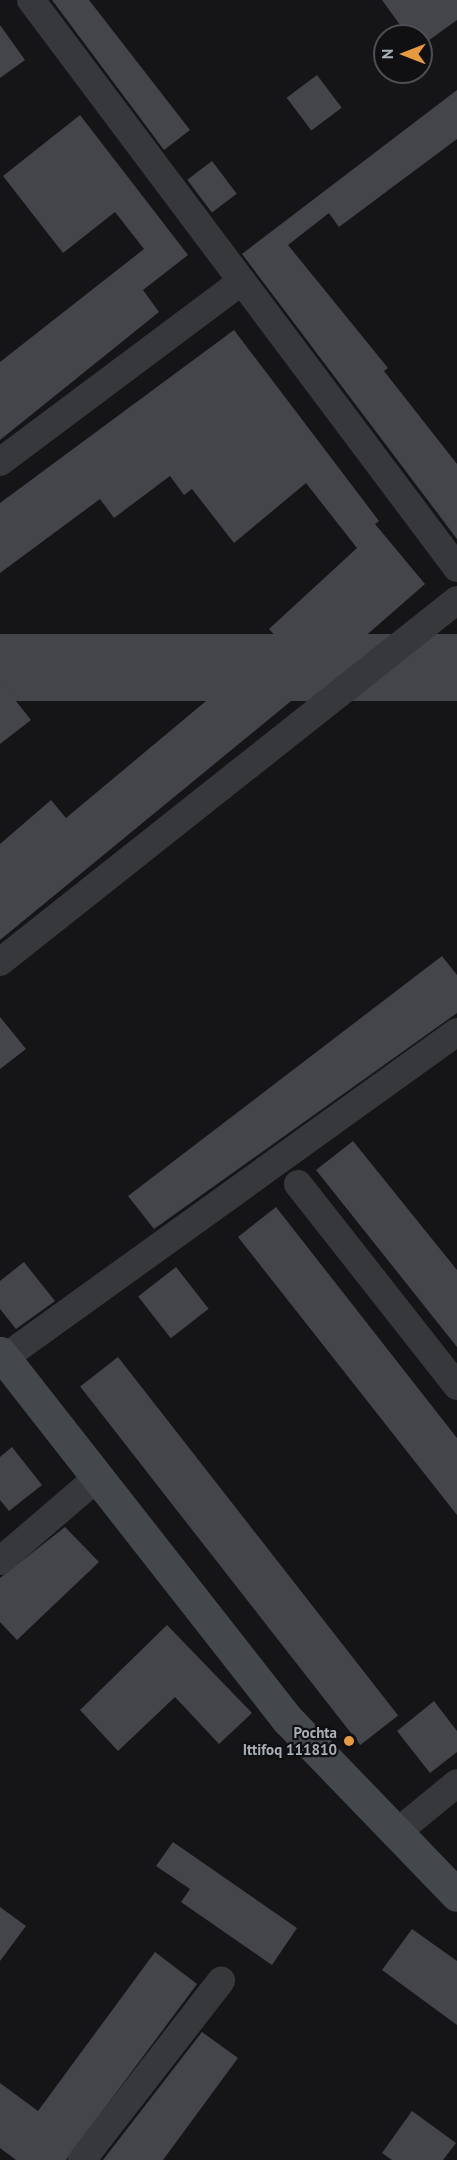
<!DOCTYPE html>
<style>
body{margin:0}
#map{position:relative;width:457px;height:2160px;overflow:hidden;background:#151517;font-family:"PT Sans",sans-serif}
div>[style]{position:absolute}
.building>*{inset:0;background:#44454a;transform-origin:0 0}
.minor>*{height:28px;margin:-14px;padding:0 14px;transform-origin:14px;border-radius:14px;background:#36383b}
.secondary>*{height:33px;margin:-16.5px;padding:0 16.5px;transform-origin:16.5px;border-radius:16.5px;background:#44474b}
.dots>*{width:16px;height:16px;translate:-50% -50%;box-sizing:border-box;border:3px solid #101012;border-radius:50%}
span{translate:-50% -50%;white-space:nowrap;text-align:center;line-height:1.15;-webkit-text-stroke:4.5px #101012;paint-order:stroke}
.poi-label{font-size:15px;color:#a8aeb6;font-weight:700}
.right{translate:-100% -50%;text-align:right}
.north{position:absolute;left:373px;top:24px;width:60px;height:60px;box-sizing:border-box;background:#101012;border:2px solid #4d4f54;border-radius:50%;rotate:270deg;font-size:16px;font-weight:700;line-height:24px;text-align:center;color:#a8aeb6}
.north::after{content:'';display:block;margin:auto;width:21px;height:27px;background:#e69a3d;clip-path:polygon(50% 0,100% 100%,50% 72%,0 100%)}
</style>
<div id="map">
<div class="building">
<div style="clip-path:polygon(52px 0,89px 0,190px 130px,164px 150px)"></div>
<div style="clip-path:polygon(382px 0,457px 0,457px 20px,421px 46px,421px 36px,408px 36px)"></div>
<div style="clip-path:polygon(0 25px,25px 60px,0 78px)"></div>
<div style="left:317px;top:75px;width:41px;height:38px;rotate:53deg"></div>
<div style="clip-path:polygon(457px 90px,457px 139px,339px 227px,329px 213px,288px 245px,388px 368px,384px 371px,457px 464px,457px 539px,242px 254px)"></div>
<div style="clip-path:polygon(80px 115px,188px 255px,143px 290px,159px 312px,0 440px,0 362px,144px 249px,115px 212px,63px 253px,3px 176px)"></div>
<div style="left:212px;top:161px;width:41px;height:31px;rotate:53deg"></div>
<div style="clip-path:polygon(234px 330px,379px 521px,375px 524px,425px 584px,291px 701px,0 940px,0 844px,51px 800px,66px 818px,279px 640px,269px 629px,357px 548px,306px 483px,234px 543px,192px 489px,184px 495px,170px 476px,114px 518px,100px 499px,0 573px,0 503px)"></div>
<div style="left:457px;top:634px;width:67px;height:546px;rotate:90deg"></div>
<div style="clip-path:polygon(0 681px,31px 720px,0 744px)"></div>
<div style="clip-path:polygon(442px 956px,457px 975px,457px 1013px,154px 1229px,128px 1196px)"></div>
<div style="clip-path:polygon(0 1017px,26px 1049px,0 1069px)"></div>
<div style="clip-path:polygon(353px 1141px,457px 1270px,457px 1347px,316px 1170px)"></div>
<div style="clip-path:polygon(276px 1207px,457px 1438px,457px 1515px,238px 1237px)"></div>
<div style="clip-path:polygon(24px 1262px,55px 1301px,16px 1329px,0 1309px,0 1281px)"></div>
<div style="left:176px;top:1267px;width:53px;height:48px;rotate:52deg"></div>
<div style="left:118px;top:1357px;width:455px;height:48px;rotate:52deg"></div>
<div style="clip-path:polygon(12px 1447px,42px 1485px,9px 1511px,0 1500px,0 1457px)"></div>
<div style="clip-path:polygon(65px 1527px,99px 1562px,17px 1640px,0 1622px,0 1578px)"></div>
<div style="clip-path:polygon(167px 1625px,252px 1713px,219px 1744px,175px 1697px,118px 1751px,80px 1710px)"></div>
<div style="clip-path:polygon(434px 1701px,457px 1731px,457px 1752px,430px 1773px,397px 1731px)"></div>
<div style="clip-path:polygon(173px 1842px,297px 1928px,272px 1965px,181px 1902px,190px 1889px,156px 1866px)"></div>
<div style="clip-path:polygon(0 1907px,26px 1926px,0 1961px)"></div>
<div style="clip-path:polygon(412px 1929px,457px 1961px,457px 2025px,382px 1970px)"></div>
<div style="clip-path:polygon(155px 1952px,197px 1984px,66px 2160px,16px 2160px,0 2148px,0 2083px,38px 2111px)"></div>
<div style="clip-path:polygon(202px 2032px,238px 2058px,163px 2160px,103px 2160px)"></div>
<div style="clip-path:polygon(412px 2111px,456px 2143px,443px 2160px,392px 2160px,382px 2153px)"></div>
</div>
<div class="minor">
<div style="left:31px;top:0;width:710px;rotate:53.13deg"></div>
<div style="left:0;top:462px;width:302px;rotate:-36.8deg"></div>
<div style="left:0;top:962px;width:583px;rotate:-38.38deg"></div>
<div style="left:298px;top:1184px;width:257px;rotate:51.8deg"></div>
<div style="left:4px;top:1358px;width:558px;rotate:-35.74deg"></div>
<div style="left:0;top:1561px;width:128px;rotate:-40.6deg"></div>
<div style="left:395px;top:1834px;width:80px;rotate:-39.4deg"></div>
<div style="left:82px;top:2160px;width:227px;rotate:-52.2deg"></div>
</div>
<div class="secondary">
<div style="left:0;top:1353px;width:467px;rotate:51.9deg"></div>
<div style="left:288px;top:1720px;width:243px;rotate:46deg"></div>
</div>
<div class="dots">
<div style="left:349px;top:1741px;background:#e69a3d"></div>
</div>
<div class="poi-label">
<span class="right" style="left:337px;top:1741px">Pochta<br>Ittifoq 111810</span>
</div>
<div class="north">N</div>
</div>
